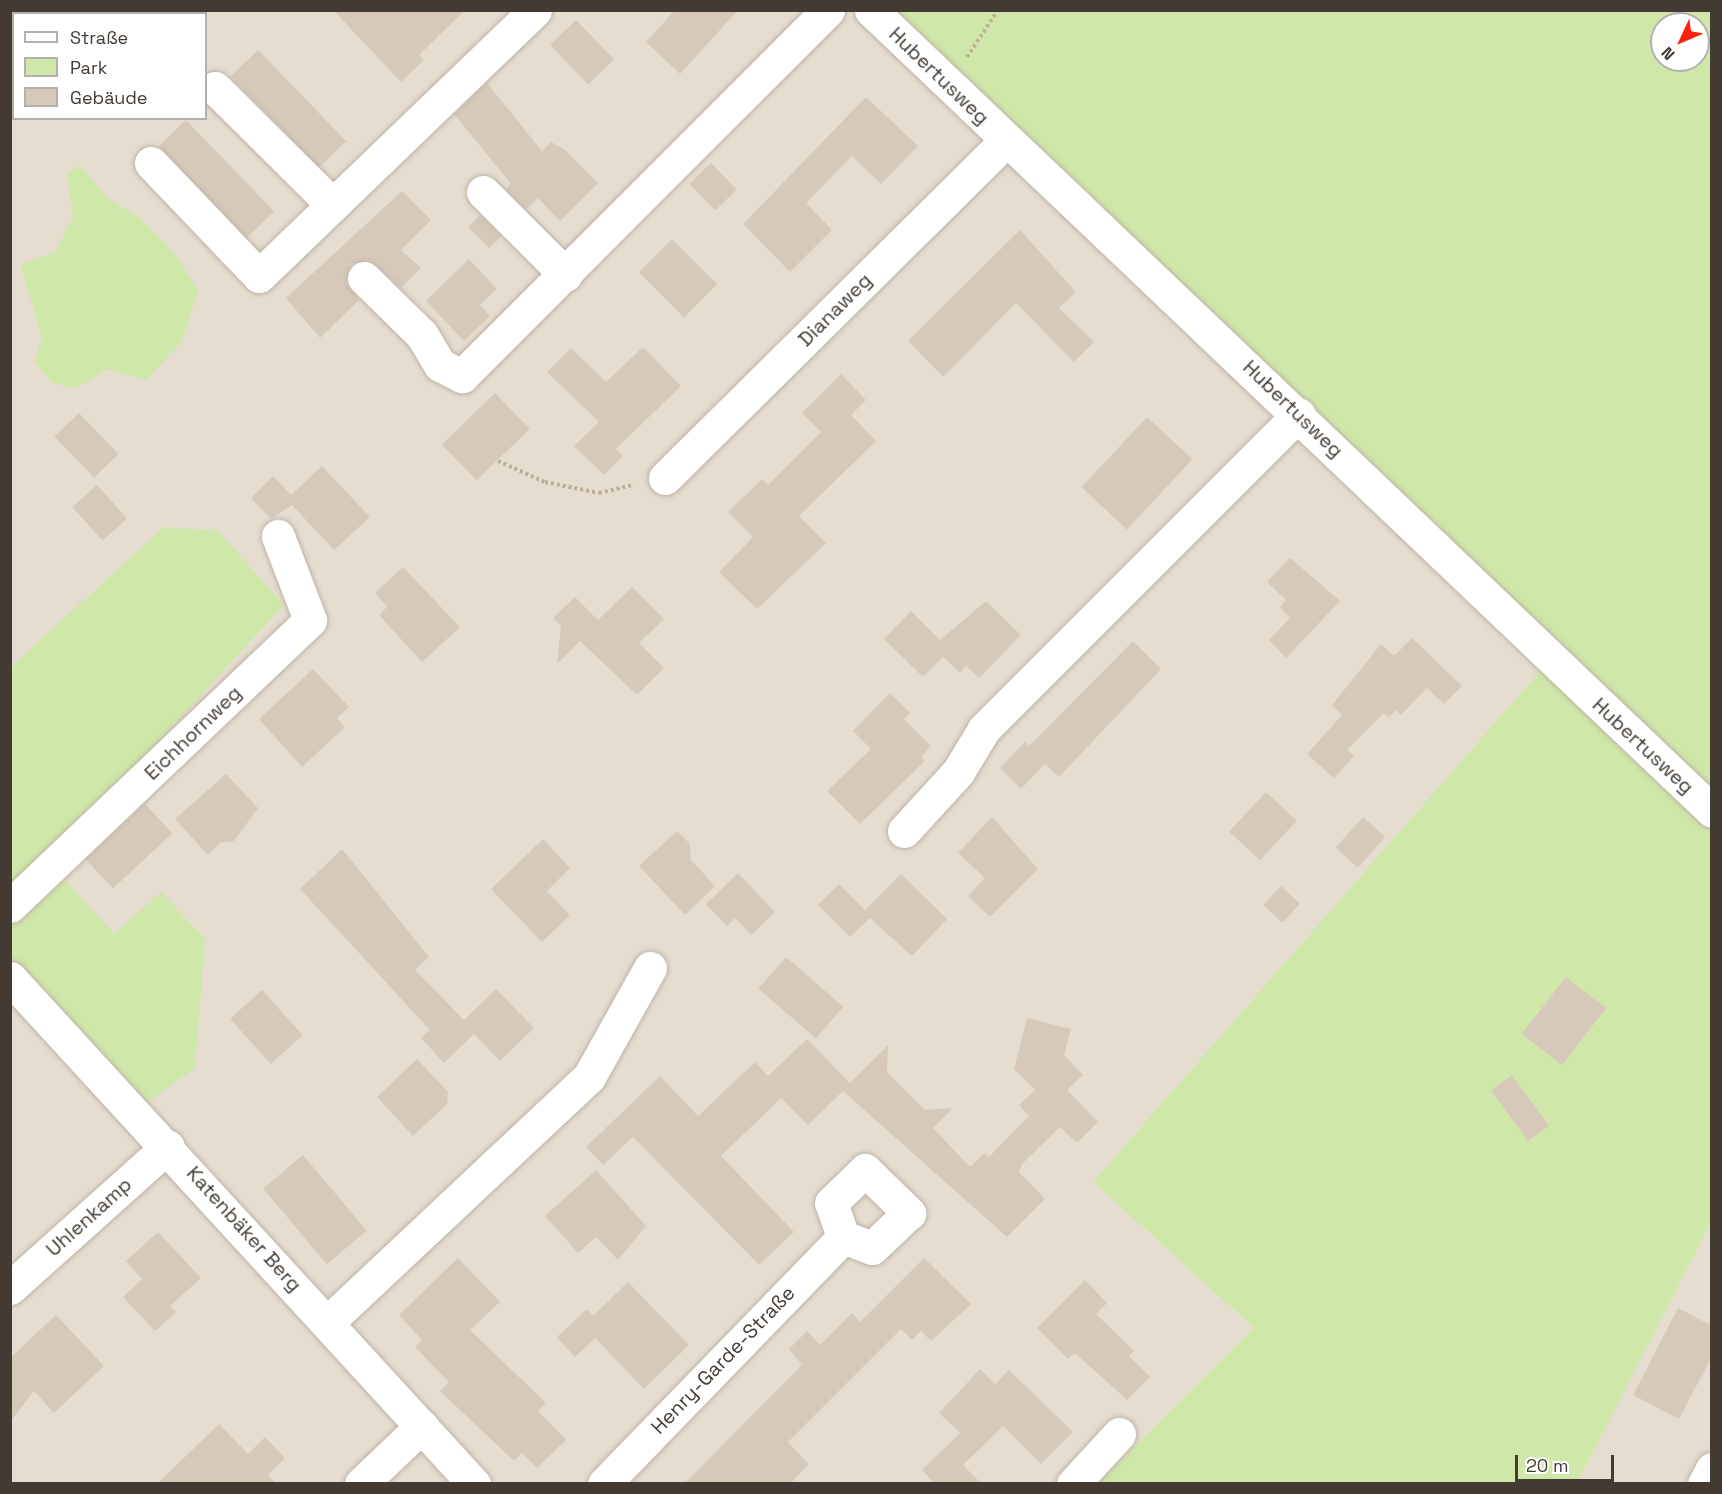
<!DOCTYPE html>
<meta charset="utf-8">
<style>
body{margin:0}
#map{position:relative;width:1722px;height:1494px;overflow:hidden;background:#f1ece2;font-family:"Space Grotesk",sans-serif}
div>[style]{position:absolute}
.residential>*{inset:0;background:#e5ddd0}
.green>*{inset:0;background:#cfe7a9}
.building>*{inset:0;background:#d6c9ba;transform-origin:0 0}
.path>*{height:4px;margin-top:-2px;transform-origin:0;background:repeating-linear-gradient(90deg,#bfae96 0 3px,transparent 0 6px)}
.roads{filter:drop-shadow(0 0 2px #bdb3a5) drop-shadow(0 0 2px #bdb3a5)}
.minor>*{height:33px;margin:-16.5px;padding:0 16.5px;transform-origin:16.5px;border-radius:16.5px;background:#fff}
span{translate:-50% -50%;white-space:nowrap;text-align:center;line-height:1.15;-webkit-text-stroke:5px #fff;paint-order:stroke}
.street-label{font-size:20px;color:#433b33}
.frame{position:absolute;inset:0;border:12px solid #433b33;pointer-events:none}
.legend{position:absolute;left:12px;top:12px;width:195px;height:108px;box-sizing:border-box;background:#fff;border:2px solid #b4b1ad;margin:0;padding:8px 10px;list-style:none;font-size:18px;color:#433b33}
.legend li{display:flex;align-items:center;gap:12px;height:30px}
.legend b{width:30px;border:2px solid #b4b1ad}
.north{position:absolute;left:1650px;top:12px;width:60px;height:60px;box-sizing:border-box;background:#fff;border:2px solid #b4b1ad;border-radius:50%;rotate:226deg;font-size:16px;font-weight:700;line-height:24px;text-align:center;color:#433b33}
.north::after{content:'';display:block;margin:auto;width:21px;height:27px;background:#fd220d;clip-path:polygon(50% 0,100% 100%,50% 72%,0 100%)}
.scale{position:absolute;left:1515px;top:1455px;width:99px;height:27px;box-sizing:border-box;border:3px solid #433b33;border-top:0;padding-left:8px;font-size:18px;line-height:21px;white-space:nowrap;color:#433b33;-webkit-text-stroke:4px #fff;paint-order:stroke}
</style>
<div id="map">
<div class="residential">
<div style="clip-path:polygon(evenodd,10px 11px,887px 11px,1541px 670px,1093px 1182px,1254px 1328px,1098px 1483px,11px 1483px,10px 11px,14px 14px,206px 14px,206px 118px,14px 118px,14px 14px)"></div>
<div style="clip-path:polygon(1711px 1222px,1711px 1483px,1577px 1483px)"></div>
</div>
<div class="green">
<div style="clip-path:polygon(evenodd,887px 11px,1711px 11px,1711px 801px,887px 11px,1662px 24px,1698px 24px,1698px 60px,1662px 60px,1662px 24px)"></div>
<div style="clip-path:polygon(80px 165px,107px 198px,141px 219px,178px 258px,198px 291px,182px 341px,146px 380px,107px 369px,76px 388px,52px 383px,34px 362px,42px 338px,21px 265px,55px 252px,73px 217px,67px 174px)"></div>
<div style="clip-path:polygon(164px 527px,218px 531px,284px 605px,48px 861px,114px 934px,161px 892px,205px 939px,195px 1068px,145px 1104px,11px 957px,11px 667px)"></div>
<div style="clip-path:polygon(1541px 670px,1711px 829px,1711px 1222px,1577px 1483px,1098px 1483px,1254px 1328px,1093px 1182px)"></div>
</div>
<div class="building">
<div style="clip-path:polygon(333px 10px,465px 10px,419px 55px,424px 60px,401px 82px)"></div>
<div style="clip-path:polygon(675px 10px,738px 10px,680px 74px,646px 42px)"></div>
<div style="left:576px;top:20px;width:55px;height:36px;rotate:46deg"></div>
<div style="left:258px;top:50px;width:127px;height:38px;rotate:46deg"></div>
<div style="clip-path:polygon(487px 83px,542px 151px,551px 142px,564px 149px,598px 183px,560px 221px,538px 198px,527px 209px,506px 189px,511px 184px,454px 114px)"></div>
<div style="clip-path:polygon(866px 97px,918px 146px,881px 184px,852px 156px,806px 203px,832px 230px,790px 272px,743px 224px)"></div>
<div style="left:186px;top:120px;width:127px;height:38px;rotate:46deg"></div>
<div style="left:711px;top:163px;width:37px;height:30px;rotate:46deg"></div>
<div style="clip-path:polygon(402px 191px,431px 220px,401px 250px,421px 268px,401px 288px,369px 260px,351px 264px,346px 282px,359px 300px,320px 338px,286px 298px)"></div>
<div style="left:480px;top:215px;width:30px;height:17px;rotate:45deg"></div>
<div style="clip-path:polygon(1020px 230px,1076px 292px,1059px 308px,1094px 342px,1074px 362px,1016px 303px,943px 377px,908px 341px)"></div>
<div style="left:672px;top:239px;width:64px;height:47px;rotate:45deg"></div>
<div style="clip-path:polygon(469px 259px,497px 289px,480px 305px,490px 316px,464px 341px,426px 301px)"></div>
<div style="clip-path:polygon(643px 347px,681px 386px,616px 449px,623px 456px,604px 475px,574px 446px,599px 422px,547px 372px,571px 348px,606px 382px)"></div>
<div style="clip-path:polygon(841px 374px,866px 400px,851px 415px,876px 441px,799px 516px,826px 543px,757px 609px,719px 572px,753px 537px,728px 512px,762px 479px,768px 485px,821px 432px,802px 413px)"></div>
<div style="left:495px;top:393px;width:50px;height:74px;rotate:46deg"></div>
<div style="left:79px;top:413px;width:57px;height:34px;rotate:46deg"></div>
<div style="left:1147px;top:417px;width:62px;height:96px;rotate:43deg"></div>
<div style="clip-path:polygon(322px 466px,370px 517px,334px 550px,292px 505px,271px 519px,251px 498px,273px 476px,291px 495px)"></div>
<div style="left:97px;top:485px;width:45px;height:33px;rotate:48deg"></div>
<div style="clip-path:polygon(1290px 558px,1340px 601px,1286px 658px,1269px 640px,1290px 618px,1280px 607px,1286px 600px,1267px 582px)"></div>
<div style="clip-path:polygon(403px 567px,460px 627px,422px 662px,379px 615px,387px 607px,375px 593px)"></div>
<div style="clip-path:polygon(632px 587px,664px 619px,639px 643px,664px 668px,637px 695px,580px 641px,557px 664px,561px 626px,553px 618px,575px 597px,598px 620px)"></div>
<div style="clip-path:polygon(986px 601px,1021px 635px,979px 678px,966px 666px,960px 673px,943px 657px,923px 677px,884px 639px,911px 611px,940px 640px)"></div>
<div style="clip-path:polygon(1412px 638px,1462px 686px,1444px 704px,1427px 688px,1401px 715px,1396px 710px,1389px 717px,1384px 713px,1347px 750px,1354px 756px,1334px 778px,1307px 754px,1342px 715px,1332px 705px,1381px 644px,1394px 656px)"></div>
<div style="clip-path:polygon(1133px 641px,1161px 669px,1059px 777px,1045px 764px,1021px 789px,1000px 768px,1025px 742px,1029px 746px)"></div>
<div style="clip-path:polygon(313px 669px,349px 707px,337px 718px,345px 727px,302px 767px,259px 719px)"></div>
<div style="clip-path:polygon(890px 693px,910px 713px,904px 719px,931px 746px,921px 757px,925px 761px,860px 824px,827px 791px,871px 749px,853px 731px)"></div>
<div style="clip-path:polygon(226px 774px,258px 808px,234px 841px,221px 842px,208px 855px,175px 819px)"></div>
<div style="left:1266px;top:792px;width:42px;height:54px;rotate:43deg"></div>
<div style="left:145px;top:804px;width:40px;height:81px;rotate:47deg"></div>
<div style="clip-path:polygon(992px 817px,1038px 869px,990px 917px,968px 896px,985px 878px,958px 853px)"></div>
<div style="left:1363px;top:817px;width:30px;height:41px;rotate:42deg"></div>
<div style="clip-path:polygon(677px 831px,690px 844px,691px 860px,715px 886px,685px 915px,639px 866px)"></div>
<div style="clip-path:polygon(543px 839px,570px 868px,547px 891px,570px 915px,542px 942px,491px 889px)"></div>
<div style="clip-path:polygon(342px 849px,429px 957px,415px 970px,464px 1020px,496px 989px,534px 1028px,500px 1061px,474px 1034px,444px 1063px,421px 1038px,430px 1030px,300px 889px)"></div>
<div style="clip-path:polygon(738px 873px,775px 912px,751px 935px,735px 918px,727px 926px,706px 904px)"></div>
<div style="clip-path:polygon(901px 874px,947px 919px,912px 956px,870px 918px,850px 937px,818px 905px,839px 884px,865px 910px)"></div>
<div style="left:1281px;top:886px;width:26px;height:26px;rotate:43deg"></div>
<div style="left:786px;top:957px;width:76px;height:42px;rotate:41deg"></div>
<div style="left:1566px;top:977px;width:51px;height:72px;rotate:38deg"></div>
<div style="left:262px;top:990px;width:61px;height:43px;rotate:48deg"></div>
<div style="clip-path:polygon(1027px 1018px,1071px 1029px,1064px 1055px,1083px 1075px,1067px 1090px,1098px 1122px,1077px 1143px,1060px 1127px,1022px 1164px,1019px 1172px,1045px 1199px,1007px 1237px,843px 1091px,808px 1125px,781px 1098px,721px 1156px,794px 1232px,759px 1265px,633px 1137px,603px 1165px,586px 1147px,660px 1076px,698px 1116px,755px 1062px,768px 1076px,807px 1039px,850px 1083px,888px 1045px,887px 1072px,925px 1110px,953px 1108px,933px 1128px,970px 1167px,985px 1153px,989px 1157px,1029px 1116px,1019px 1105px,1035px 1090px,1014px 1069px)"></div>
<div style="clip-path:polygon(417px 1059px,448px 1092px,447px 1104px,413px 1136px,377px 1097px)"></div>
<div style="left:1512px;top:1075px;width:63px;height:26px;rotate:54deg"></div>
<div style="left:303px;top:1155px;width:99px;height:52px;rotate:50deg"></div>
<div style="clip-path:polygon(596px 1170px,646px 1226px,618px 1260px,596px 1237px,578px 1253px,545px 1216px)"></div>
<div style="clip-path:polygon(158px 1232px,201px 1278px,170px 1306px,176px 1312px,155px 1331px,123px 1297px,142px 1279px,126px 1261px)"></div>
<div style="clip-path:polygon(458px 1258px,500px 1302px,470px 1330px,546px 1403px,538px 1411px,566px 1440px,537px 1468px,522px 1453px,514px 1461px,440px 1391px,449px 1382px,415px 1347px,422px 1340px,399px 1315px)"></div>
<div style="clip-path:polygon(924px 1258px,971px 1304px,931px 1341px,921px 1331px,912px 1340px,901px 1329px,788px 1442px,809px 1464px,790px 1484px,684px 1484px,802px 1365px,789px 1349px,807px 1331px,820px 1345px,852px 1313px,860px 1322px)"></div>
<div style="clip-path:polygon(1085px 1280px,1107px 1303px,1096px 1314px,1134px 1351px,1129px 1356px,1150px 1377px,1127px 1400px,1075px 1353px,1068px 1359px,1037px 1328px)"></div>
<div style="clip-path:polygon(628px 1282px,689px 1345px,644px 1389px,595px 1338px,575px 1357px,557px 1337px,587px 1309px,593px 1316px)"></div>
<div style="clip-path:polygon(1678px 1308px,1712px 1326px,1712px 1356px,1679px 1419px,1633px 1395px)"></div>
<div style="clip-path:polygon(56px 1315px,104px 1366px,54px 1413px,34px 1391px,10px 1422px,10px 1358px)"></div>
<div style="clip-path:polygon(980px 1369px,995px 1384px,1009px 1370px,1073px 1432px,1041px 1464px,1003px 1426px,963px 1465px,982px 1484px,935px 1484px,922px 1470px,960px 1433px,939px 1413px)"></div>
<div style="clip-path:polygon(219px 1424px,248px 1454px,265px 1437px,285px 1458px,268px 1475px,276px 1484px,157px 1484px)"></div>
</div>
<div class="path">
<div style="left:967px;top:57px;width:56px;rotate:-56.6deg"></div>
<div style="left:498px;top:461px;width:51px;rotate:24.1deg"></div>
<div style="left:545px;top:482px;width:55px;rotate:11.5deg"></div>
<div style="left:599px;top:493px;width:36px;rotate:-13deg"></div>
</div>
<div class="roads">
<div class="minor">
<div style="left:871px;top:10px;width:1161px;rotate:43.6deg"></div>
<div style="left:215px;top:88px;width:166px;rotate:44.8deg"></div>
<div style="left:151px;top:163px;width:156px;rotate:46.3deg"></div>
<div style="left:259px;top:276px;width:383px;rotate:-43.9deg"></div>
<div style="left:483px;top:192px;width:117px;rotate:45deg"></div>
<div style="left:364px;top:278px;width:81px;rotate:44.5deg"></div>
<div style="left:422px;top:335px;width:35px;rotate:59deg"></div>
<div style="left:440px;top:365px;width:25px;rotate:27deg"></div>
<div style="left:462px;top:376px;width:518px;rotate:-45deg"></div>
<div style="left:665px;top:478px;width:479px;rotate:-44.7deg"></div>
<div style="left:904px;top:831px;width:80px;rotate:-47.5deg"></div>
<div style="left:958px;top:772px;width:50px;rotate:-58.8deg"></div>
<div style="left:984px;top:729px;width:445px;rotate:-45deg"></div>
<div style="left:10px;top:906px;width:414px;rotate:-43.6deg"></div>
<div style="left:310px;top:620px;width:90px;rotate:-110.9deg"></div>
<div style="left:10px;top:978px;width:687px;rotate:47.48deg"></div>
<div style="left:865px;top:1170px;width:62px;rotate:44.3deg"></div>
<div style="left:909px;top:1213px;width:51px;rotate:136.6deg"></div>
<div style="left:872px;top:1248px;width:31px;rotate:-159deg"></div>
<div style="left:843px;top:1237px;width:36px;rotate:-109deg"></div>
<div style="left:831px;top:1203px;width:47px;rotate:-44.1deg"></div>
<div style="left:10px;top:1288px;width:212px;rotate:-41.9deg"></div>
<div style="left:329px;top:1321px;width:357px;rotate:-43.2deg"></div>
<div style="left:589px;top:1077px;width:125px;rotate:-60.8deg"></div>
<div style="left:361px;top:1484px;width:84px;rotate:-43.6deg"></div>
<div style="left:604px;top:1484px;width:344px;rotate:-45.9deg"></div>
<div style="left:1073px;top:1484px;width:68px;rotate:-47.4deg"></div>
<div style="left:1704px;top:1484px;width:17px;rotate:-62deg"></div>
</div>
</div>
<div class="street-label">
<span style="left:939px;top:76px;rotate:44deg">Hubertusweg</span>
<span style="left:835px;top:310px;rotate:-45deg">Dianaweg</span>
<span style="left:1293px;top:409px;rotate:44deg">Hubertusweg</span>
<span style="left:193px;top:733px;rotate:-44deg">Eichhornweg</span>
<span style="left:1643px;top:746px;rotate:43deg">Hubertusweg</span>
<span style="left:89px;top:1217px;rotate:-42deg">Uhlenkamp</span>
<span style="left:244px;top:1229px;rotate:48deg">Katenbäker Berg</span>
<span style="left:723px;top:1360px;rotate:-46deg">Henry-Garde-Straße</span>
</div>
<div class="frame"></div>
<ul class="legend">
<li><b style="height:8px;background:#fff"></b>Straße</li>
<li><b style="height:16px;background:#cfe7a9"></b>Park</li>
<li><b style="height:16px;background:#d6c9ba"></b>Gebäude</li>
</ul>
<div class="north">N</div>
<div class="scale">20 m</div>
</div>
